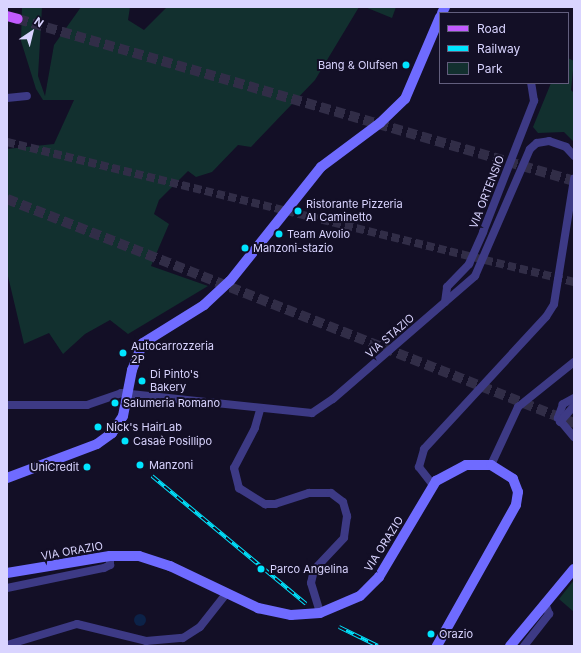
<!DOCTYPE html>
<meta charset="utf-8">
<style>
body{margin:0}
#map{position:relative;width:581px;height:653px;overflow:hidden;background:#130f26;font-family:Inter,sans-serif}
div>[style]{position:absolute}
.green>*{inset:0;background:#12302f}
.water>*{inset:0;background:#0c2248}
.round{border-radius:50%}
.street-tunnel>*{height:8px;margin-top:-4px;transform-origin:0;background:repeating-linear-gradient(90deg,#312d47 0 8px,transparent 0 12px)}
.primary-tunnel>*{height:10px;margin-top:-5px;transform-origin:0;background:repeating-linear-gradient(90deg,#312d47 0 10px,transparent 0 15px)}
.street>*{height:8px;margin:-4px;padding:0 4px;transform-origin:4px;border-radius:4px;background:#3d3a85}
.secondary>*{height:10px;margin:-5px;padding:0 5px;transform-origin:5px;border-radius:5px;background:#6f6bff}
.primary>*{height:10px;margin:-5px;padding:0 5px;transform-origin:5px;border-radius:5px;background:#c25bff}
.rail>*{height:4px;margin-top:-2px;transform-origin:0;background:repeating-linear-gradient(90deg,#130f26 0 8px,#00e5ff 0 16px);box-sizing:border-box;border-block:1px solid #00e5ff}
.dots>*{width:11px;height:11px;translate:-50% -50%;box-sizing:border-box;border:2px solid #130f26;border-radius:50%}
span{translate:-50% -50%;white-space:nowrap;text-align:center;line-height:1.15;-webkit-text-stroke:4px #130f26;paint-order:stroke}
.poi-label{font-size:11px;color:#d9d4ff}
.right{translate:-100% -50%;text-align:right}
.left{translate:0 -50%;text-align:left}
.street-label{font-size:11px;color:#d9d4ff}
.frame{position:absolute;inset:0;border:8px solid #d9d4ff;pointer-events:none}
.legend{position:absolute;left:439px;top:12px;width:130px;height:72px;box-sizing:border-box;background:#130f26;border:1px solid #625e7d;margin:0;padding:5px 7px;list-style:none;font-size:12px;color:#d9d4ff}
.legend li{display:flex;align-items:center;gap:8px;height:20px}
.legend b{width:20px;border:1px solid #625e7d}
.north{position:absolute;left:12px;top:12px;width:40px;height:40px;-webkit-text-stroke:3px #130f26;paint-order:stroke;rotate:35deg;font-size:11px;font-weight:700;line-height:16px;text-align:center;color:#d9d4ff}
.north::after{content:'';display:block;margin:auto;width:14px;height:18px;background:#d9d4ff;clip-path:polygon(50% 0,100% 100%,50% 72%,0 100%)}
</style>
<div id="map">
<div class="green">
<div style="clip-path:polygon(22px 7px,42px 7px,38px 76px,45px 96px,54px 45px,81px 7px,130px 7px,128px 20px,144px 30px,167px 7px,359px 7px,315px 80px,251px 147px,238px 145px,212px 172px,196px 177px,188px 171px,159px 200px,154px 214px,169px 224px,151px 266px,208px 286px,128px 334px,110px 320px,85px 334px,63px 354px,49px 333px,24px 344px,7px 272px,7px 149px,54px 144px,74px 100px,43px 100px,36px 89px,21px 41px)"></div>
<div style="clip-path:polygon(365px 7px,396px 7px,392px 18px)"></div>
<div style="clip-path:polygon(568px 58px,574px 61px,571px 90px,574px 93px,574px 142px,564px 132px,538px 133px,533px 127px,551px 83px,568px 83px)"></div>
<div style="clip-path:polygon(574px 580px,574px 612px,559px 599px)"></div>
</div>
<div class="water">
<div class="round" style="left:134px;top:614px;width:12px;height:12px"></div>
</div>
<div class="street-tunnel">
<div style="left:7px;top:142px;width:584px;rotate:13.87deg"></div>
</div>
<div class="primary-tunnel">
<div style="left:18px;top:19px;width:579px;rotate:16.24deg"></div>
<div style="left:7px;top:199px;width:610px;rotate:21.56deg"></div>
</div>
<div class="street">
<div style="left:7px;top:98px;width:20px;rotate:-6deg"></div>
<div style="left:445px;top:302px;width:15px;rotate:-82deg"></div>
<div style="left:447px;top:287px;width:32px;rotate:-46deg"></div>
<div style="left:469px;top:264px;width:35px;rotate:-66deg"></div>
<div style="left:483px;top:232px;width:141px;rotate:-68.7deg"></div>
<div style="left:534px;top:101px;width:18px;rotate:-99deg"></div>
<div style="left:574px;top:398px;width:13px;rotate:151deg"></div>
<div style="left:563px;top:404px;width:15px;rotate:110deg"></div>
<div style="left:558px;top:418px;width:25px;rotate:50deg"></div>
<div style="left:7px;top:405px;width:80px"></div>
<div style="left:87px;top:405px;width:36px;rotate:-19deg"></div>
<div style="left:121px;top:393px;width:192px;rotate:6deg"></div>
<div style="left:312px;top:413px;width:25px;rotate:-34deg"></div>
<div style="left:333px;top:399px;width:188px;rotate:-40.9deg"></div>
<div style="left:475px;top:276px;width:138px;rotate:-66.6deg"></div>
<div style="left:530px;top:149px;width:9px;rotate:-41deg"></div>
<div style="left:537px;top:143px;width:12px;rotate:-9deg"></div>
<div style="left:549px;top:141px;width:18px;rotate:19deg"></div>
<div style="left:566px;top:147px;width:12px;rotate:48deg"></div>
<div style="left:260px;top:410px;width:19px;rotate:106deg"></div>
<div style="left:255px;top:428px;width:45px;rotate:117.7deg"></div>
<div style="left:234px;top:468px;width:21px;rotate:76deg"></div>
<div style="left:239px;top:488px;width:31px;rotate:32deg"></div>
<div style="left:265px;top:504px;width:10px"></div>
<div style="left:275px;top:504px;width:36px;rotate:-18deg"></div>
<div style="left:309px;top:493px;width:22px"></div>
<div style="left:331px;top:493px;width:15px;rotate:37deg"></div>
<div style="left:343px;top:502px;width:15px;rotate:74deg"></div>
<div style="left:347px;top:516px;width:22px;rotate:98deg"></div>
<div style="left:344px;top:538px;width:44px;rotate:133.2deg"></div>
<div style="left:314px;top:570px;width:13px;rotate:103deg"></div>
<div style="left:311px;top:583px;width:31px;rotate:73deg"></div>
<div style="left:560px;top:422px;width:21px;rotate:-49deg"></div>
<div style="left:491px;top:465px;width:64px;rotate:-65deg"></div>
<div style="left:518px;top:407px;width:72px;rotate:-38.8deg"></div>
<div style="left:433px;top:485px;width:23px;rotate:-128deg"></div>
<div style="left:419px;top:467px;width:19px;rotate:-74deg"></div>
<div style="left:424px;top:449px;width:180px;rotate:-47.3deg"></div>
<div style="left:546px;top:317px;width:15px;rotate:-58deg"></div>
<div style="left:554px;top:304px;width:127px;rotate:-80.9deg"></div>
<div style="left:7px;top:588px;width:99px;rotate:-11.7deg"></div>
<div style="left:104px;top:568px;width:7px;rotate:-27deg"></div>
<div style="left:110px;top:565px;width:9px;rotate:-90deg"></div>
<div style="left:7px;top:645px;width:73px;rotate:-16.7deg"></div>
<div style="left:77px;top:624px;width:71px;rotate:13.8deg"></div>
<div style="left:146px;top:641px;width:37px;rotate:-5deg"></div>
<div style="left:183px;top:638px;width:20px;rotate:-33deg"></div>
<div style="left:200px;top:627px;width:42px;rotate:-51.8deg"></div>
<div style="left:524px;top:646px;width:41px;rotate:-52deg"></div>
<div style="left:549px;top:614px;width:12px;rotate:-110deg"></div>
</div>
<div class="secondary">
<div style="left:442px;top:13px;width:7px;rotate:-63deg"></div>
<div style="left:7px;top:478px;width:96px;rotate:-20.7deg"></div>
<div style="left:97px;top:444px;width:19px;rotate:-36deg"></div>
<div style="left:112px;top:433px;width:20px;rotate:-57deg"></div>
<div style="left:123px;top:416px;width:47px;rotate:-78.9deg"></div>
<div style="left:132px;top:370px;width:29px;rotate:-68deg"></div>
<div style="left:143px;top:343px;width:72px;rotate:-31.9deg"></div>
<div style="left:204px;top:305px;width:35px;rotate:-43deg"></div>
<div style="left:230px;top:281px;width:146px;rotate:-51.4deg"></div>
<div style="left:321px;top:167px;width:74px;rotate:-36.7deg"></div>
<div style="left:380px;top:123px;width:35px;rotate:-44deg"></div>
<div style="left:405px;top:99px;width:89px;rotate:-66.9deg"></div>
<div style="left:7px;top:573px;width:104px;rotate:-9.4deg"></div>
<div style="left:110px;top:556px;width:29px"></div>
<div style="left:139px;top:556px;width:33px;rotate:18deg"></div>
<div style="left:170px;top:566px;width:98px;rotate:25.5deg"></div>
<div style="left:258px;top:608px;width:34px;rotate:12deg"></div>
<div style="left:291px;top:615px;width:29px;rotate:-4deg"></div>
<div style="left:320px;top:613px;width:43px;rotate:-23deg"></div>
<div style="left:360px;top:596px;width:27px;rotate:-45deg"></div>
<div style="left:379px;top:577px;width:112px;rotate:-59.3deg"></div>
<div style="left:436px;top:481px;width:34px;rotate:-28deg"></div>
<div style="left:466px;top:465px;width:25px"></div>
<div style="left:491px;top:465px;width:26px;rotate:32deg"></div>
<div style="left:513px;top:479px;width:14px;rotate:69deg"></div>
<div style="left:518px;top:492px;width:13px;rotate:99deg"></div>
<div style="left:516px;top:505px;width:162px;rotate:119.3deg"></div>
<div style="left:510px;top:646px;width:100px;rotate:-50.3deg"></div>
</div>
<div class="primary">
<div style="left:7px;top:16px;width:11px;rotate:15deg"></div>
</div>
<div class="rail">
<div style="left:152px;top:476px;width:200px;rotate:39.7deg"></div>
<div style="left:339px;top:627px;width:43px;rotate:26deg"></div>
</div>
<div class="dots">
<div style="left:406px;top:65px;background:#00e5ff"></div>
<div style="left:298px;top:211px;background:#00e5ff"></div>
<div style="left:279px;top:234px;background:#00e5ff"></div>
<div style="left:245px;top:248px;background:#00e5ff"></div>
<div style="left:123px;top:353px;background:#00e5ff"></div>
<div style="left:142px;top:381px;background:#00e5ff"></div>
<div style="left:115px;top:403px;background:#00e5ff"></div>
<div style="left:98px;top:427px;background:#00e5ff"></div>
<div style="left:125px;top:441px;background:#00e5ff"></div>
<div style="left:140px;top:465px;background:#00e5ff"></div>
<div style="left:87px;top:467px;background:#00e5ff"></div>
<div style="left:261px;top:569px;background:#00e5ff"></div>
<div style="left:431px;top:634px;background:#00e5ff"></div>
</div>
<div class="poi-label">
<span class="right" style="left:398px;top:65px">Bang &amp; Olufsen</span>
<span class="left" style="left:306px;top:211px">Ristorante Pizzeria<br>Al Caminetto</span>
<span class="left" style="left:287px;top:234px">Team Avolio</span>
<span class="left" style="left:253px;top:248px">Manzoni-stazio</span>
<span class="left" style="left:131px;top:353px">Autocarrozzeria<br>2P</span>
<span class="left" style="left:150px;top:381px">Di Pinto's<br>Bakery</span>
<span class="left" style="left:123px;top:403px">Salumeria Romano</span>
<span class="left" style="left:106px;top:427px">Nick's HairLab</span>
<span class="left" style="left:133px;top:441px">Casaè Posillipo</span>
<span class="left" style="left:149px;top:465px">Manzoni</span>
<span class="right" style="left:79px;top:467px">UniCredit</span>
<span class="left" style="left:270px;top:569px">Parco Angelina</span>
<span class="left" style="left:439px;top:634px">Orazio</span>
</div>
<div class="street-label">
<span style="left:487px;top:192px;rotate:-69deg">VIA ORTENSIO</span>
<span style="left:390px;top:336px;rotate:-41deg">VIA STAZIO</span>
<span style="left:384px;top:544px;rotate:-58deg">VIA ORAZIO</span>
<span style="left:72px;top:551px;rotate:-10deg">VIA ORAZIO</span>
</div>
<div class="frame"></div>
<ul class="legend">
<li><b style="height:5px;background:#c25bff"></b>Road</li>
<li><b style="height:5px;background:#00e5ff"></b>Railway</li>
<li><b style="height:11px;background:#12302f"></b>Park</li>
</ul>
<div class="north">N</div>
</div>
